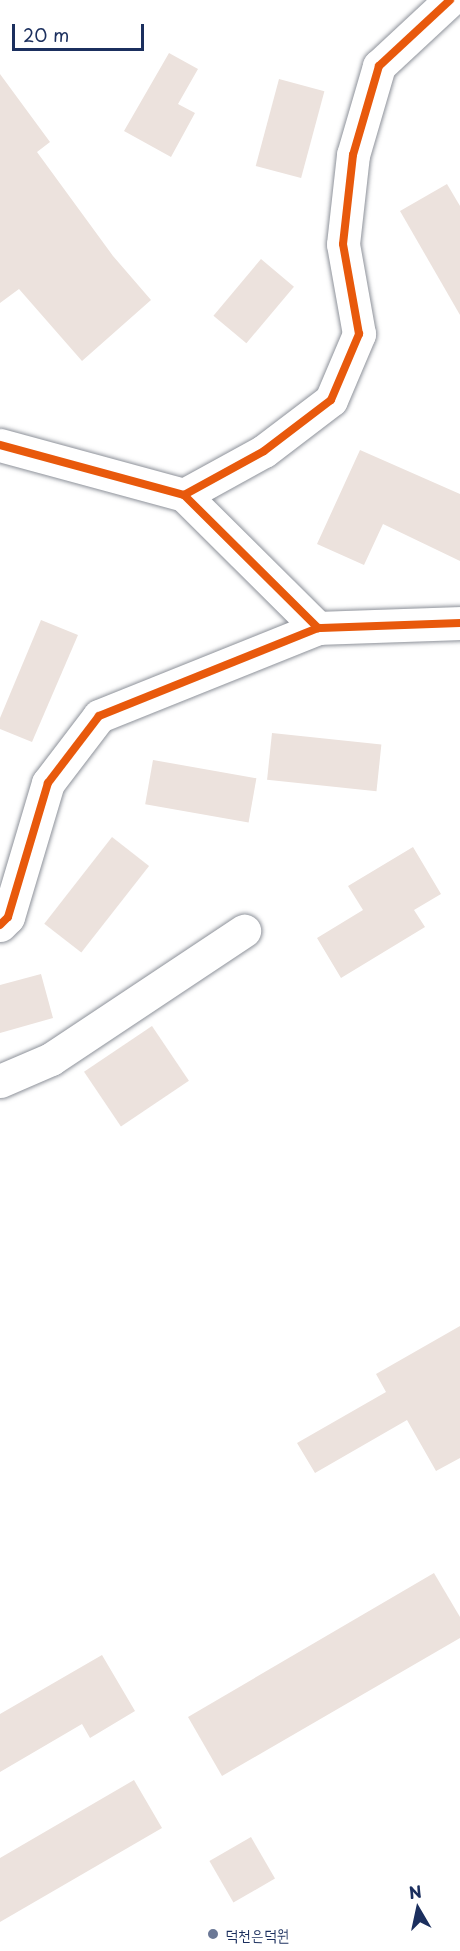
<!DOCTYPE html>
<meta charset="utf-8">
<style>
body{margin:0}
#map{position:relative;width:460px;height:1951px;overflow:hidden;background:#fff;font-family:"Playpen Sans","Poor Story",sans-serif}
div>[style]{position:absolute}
.building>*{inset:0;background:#ece2dd;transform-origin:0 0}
.roads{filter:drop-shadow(0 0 2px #8e929a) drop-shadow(0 0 2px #8e929a)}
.street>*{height:33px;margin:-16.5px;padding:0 16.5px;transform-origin:16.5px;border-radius:16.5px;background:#fff}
.cycleway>*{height:8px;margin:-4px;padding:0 4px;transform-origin:4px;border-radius:4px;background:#e8590c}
.dots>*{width:16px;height:16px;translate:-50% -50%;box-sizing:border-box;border:3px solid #fff;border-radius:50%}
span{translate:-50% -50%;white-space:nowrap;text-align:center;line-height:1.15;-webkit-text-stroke:6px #fff;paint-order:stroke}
.poi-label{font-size:16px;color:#1b2f5e}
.left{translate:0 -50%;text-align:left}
.north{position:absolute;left:388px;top:1879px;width:60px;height:60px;-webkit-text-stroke:4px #fff;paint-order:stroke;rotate:351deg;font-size:16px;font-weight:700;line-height:24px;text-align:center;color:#1b2f5e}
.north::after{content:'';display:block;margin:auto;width:21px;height:27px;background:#1b2f5e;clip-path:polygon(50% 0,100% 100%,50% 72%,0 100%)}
.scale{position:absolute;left:12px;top:24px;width:132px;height:27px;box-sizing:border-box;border:3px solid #1b2f5e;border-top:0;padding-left:8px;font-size:18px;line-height:21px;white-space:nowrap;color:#1b2f5e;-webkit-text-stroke:4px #fff;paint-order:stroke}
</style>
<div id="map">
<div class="building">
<div style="clip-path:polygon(169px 53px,198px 69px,178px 104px,195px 113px,171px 157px,124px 131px)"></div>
<div style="clip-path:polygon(0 74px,50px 142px,37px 152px,113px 256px,151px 300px,82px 361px,19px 289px,0 303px)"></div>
<div style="left:279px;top:79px;width:47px;height:90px;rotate:15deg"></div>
<div style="clip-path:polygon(447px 184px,460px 206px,460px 315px,400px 211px)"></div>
<div style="left:261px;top:259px;width:43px;height:74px;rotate:40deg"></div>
<div style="clip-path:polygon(360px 450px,460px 494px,460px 561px,383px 524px,364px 565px,317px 544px)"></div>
<div style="clip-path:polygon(41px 620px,78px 635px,32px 742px,0 729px,0 718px)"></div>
<div style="left:272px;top:733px;width:110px;height:47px;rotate:6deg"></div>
<div style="left:153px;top:760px;width:105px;height:45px;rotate:10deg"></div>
<div style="left:112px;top:837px;width:47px;height:110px;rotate:38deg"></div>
<div style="clip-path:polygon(413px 847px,441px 894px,414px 910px,425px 927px,341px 978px,317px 938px,363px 910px,348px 886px)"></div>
<div style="clip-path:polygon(41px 974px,53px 1018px,0 1033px,0 985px)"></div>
<div style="left:152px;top:1026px;width:66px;height:82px;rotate:56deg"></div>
<div style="clip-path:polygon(460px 1326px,460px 1458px,436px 1471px,407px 1420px,315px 1473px,297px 1443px,386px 1392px,376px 1374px)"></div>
<div style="clip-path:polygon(434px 1573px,460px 1617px,460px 1638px,222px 1776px,188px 1717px)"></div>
<div style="clip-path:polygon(102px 1655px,135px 1711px,90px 1738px,82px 1724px,0 1772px,0 1714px)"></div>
<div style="clip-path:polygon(134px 1780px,162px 1828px,0 1922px,0 1858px)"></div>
<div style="left:251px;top:1837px;width:48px;height:48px;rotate:60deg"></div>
</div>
<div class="roads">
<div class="street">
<div style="left:0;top:445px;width:191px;rotate:15.2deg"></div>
<div style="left:184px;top:495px;width:189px;rotate:44.8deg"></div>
<div style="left:318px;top:628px;width:142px;rotate:-2deg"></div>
<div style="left:184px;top:495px;width:91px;rotate:-28.8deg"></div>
<div style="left:264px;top:451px;width:84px;rotate:-37.3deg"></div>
<div style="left:331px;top:400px;width:72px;rotate:-67deg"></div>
<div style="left:359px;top:334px;width:91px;rotate:-100.1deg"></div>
<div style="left:343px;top:244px;width:90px;rotate:-83.6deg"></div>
<div style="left:353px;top:155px;width:93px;rotate:-73.7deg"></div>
<div style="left:379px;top:66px;width:97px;rotate:-42.9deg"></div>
<div style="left:0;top:925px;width:11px;rotate:-45deg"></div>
<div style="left:8px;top:917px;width:140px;rotate:-73.4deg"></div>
<div style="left:48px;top:783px;width:84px;rotate:-52.7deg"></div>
<div style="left:99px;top:716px;width:236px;rotate:-21.9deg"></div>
<div style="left:0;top:1081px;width:56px;rotate:-23.3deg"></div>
<div style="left:51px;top:1059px;width:232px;rotate:-33.6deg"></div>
</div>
</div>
<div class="cycleway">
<div style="left:0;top:445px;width:191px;rotate:15.2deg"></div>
<div style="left:184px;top:495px;width:189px;rotate:44.8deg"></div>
<div style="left:318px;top:628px;width:142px;rotate:-2deg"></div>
<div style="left:184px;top:495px;width:91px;rotate:-28.8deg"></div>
<div style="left:264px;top:451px;width:84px;rotate:-37.3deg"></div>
<div style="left:331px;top:400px;width:72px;rotate:-67deg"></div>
<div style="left:359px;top:334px;width:91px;rotate:-100.1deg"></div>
<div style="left:343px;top:244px;width:90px;rotate:-83.6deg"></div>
<div style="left:353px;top:155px;width:93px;rotate:-73.7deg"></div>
<div style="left:379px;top:66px;width:97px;rotate:-42.9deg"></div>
<div style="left:0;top:925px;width:11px;rotate:-45deg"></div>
<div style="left:8px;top:917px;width:140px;rotate:-73.4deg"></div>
<div style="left:48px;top:783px;width:84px;rotate:-52.7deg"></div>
<div style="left:99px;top:716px;width:236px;rotate:-21.9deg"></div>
</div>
<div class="dots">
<div style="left:213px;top:1934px;background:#6b7896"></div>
</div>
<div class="poi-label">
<span class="left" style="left:225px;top:1934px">덕천은덕원</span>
</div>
<div class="north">N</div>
<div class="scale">20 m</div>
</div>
